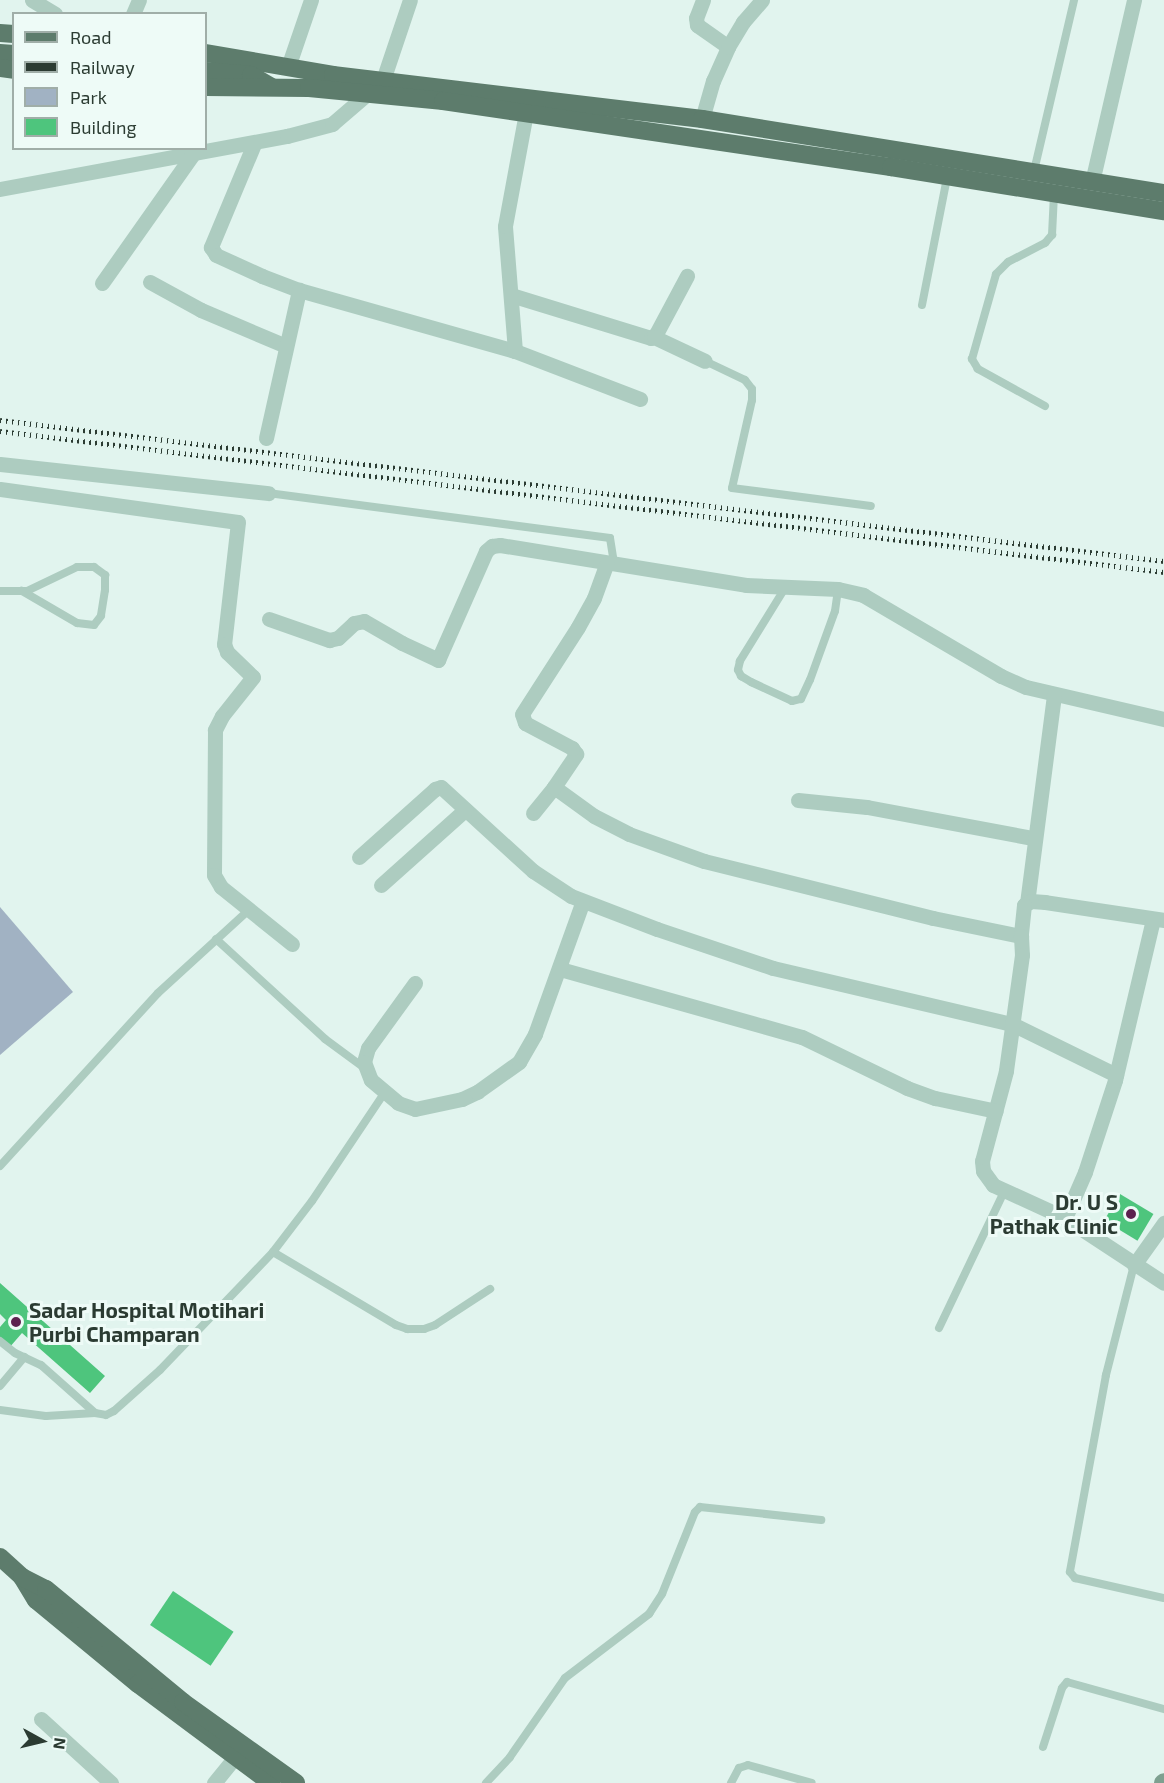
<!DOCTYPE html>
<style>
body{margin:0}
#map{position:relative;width:1164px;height:1783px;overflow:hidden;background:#e1f4ee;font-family:"Exo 2",sans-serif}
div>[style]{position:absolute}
.green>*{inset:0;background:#a1b2c3}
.building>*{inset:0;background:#4ec57d;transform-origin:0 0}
.lane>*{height:8px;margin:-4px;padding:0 4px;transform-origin:4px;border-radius:4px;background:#adccc0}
.street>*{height:15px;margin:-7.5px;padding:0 7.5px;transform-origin:7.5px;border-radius:7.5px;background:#adccc0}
.secondary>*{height:18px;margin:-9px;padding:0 9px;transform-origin:9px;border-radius:9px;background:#7ea090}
.primary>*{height:18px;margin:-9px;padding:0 9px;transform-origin:9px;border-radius:9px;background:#5d7c6c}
.rail>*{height:4.5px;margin-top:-2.25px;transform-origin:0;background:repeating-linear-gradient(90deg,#2b3b32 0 1.5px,transparent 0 6px)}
.dots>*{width:16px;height:16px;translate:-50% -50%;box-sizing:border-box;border:3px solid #eefbf7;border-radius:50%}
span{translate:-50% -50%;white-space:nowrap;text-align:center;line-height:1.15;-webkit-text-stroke:6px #eefbf7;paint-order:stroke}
.poi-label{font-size:21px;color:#2b3b32;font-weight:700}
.right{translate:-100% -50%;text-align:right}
.left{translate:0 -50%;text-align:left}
.legend{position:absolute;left:12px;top:12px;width:195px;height:138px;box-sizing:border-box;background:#eefbf7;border:2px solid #a0aea8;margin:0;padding:8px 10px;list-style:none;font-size:18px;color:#2b3b32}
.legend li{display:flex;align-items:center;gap:12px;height:30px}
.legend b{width:30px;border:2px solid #a0aea8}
.north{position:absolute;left:12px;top:1711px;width:60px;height:60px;-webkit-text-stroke:4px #eefbf7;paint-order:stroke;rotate:98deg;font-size:16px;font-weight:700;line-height:24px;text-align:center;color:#2b3b32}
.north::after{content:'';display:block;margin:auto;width:21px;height:27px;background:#2b3b32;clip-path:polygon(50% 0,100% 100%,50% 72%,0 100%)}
</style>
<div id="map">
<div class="green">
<div style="clip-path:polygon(0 907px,73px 992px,0 1055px)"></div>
</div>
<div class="building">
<div style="left:1120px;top:1194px;width:39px;height:31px;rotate:31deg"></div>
<div style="clip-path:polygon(0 1283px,105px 1376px,90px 1393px,22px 1333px,9px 1348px,0 1339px,0 1327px,6px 1320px,0 1314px)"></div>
<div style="left:173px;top:1591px;width:73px;height:41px;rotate:34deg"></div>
</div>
<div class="lane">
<div style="left:1034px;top:171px;width:176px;rotate:-76.8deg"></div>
<div style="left:922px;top:305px;width:130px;rotate:-78.9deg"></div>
<div style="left:705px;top:361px;width:44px;rotate:25.4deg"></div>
<div style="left:745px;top:380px;width:11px;rotate:52deg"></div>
<div style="left:752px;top:389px;width:11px;rotate:90deg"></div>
<div style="left:752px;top:400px;width:90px;rotate:102.8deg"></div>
<div style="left:732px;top:488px;width:140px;rotate:7.4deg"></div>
<div style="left:1045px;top:406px;width:77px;rotate:-151.1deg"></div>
<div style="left:978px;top:369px;width:12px;rotate:-121deg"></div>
<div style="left:972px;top:359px;width:88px;rotate:-74.2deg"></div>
<div style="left:996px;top:274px;width:17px;rotate:-45deg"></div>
<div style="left:1008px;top:262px;width:42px;rotate:-27.2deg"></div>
<div style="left:1045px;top:243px;width:11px;rotate:-49deg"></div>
<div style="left:1052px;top:235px;width:41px;rotate:-87.2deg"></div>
<div style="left:268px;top:493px;width:345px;rotate:7.5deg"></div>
<div style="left:610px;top:538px;width:26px;rotate:81deg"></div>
<div style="left:785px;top:588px;width:86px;rotate:121.7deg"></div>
<div style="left:740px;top:661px;width:9px;rotate:103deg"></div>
<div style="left:738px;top:670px;width:7px;rotate:63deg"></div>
<div style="left:741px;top:676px;width:12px;rotate:31deg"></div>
<div style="left:751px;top:682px;width:45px;rotate:24.9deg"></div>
<div style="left:792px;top:701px;width:9px;rotate:-13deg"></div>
<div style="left:801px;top:699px;width:21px;rotate:-65deg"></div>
<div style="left:810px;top:680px;width:73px;rotate:-70.1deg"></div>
<div style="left:835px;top:611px;width:22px;rotate:-82deg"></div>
<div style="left:0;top:591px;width:27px"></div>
<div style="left:27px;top:591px;width:55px;rotate:-25.6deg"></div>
<div style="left:77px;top:567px;width:17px"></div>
<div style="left:94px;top:567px;width:14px;rotate:36deg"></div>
<div style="left:105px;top:575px;width:15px;rotate:90deg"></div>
<div style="left:105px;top:590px;width:26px;rotate:99deg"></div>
<div style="left:101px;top:616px;width:11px;rotate:128deg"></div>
<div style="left:94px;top:625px;width:17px;rotate:-173deg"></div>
<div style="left:77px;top:623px;width:64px;rotate:-149.8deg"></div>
<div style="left:216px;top:939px;width:148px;rotate:42.5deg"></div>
<div style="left:325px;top:1039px;width:47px;rotate:36.4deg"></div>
<div style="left:0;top:1166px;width:234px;rotate:-47.6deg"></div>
<div style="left:158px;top:993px;width:123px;rotate:-42.4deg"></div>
<div style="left:273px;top:1252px;width:143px;rotate:30.7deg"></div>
<div style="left:396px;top:1325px;width:12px;rotate:20deg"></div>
<div style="left:407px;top:1329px;width:17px"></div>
<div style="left:424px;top:1329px;width:12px;rotate:-20deg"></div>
<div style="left:435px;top:1325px;width:66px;rotate:-33.2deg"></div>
<div style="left:1134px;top:1265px;width:114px;rotate:104.3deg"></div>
<div style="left:1106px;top:1375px;width:200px;rotate:100.4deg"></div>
<div style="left:1070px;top:1572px;width:8px;rotate:50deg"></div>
<div style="left:1075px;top:1578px;width:91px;rotate:12.7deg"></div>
<div style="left:939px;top:1328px;width:151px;rotate:-64.5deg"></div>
<div style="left:0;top:1341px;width:19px;rotate:39deg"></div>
<div style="left:15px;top:1353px;width:29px;rotate:25deg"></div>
<div style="left:41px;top:1365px;width:72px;rotate:41.6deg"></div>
<div style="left:95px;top:1413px;width:11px;rotate:10deg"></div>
<div style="left:106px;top:1415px;width:9px;rotate:-27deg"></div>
<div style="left:114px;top:1411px;width:62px;rotate:-41.7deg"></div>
<div style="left:160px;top:1370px;width:163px;rotate:-46.2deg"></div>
<div style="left:273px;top:1252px;width:64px;rotate:-52.6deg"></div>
<div style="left:312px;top:1201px;width:131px;rotate:-56.2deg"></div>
<div style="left:0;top:1386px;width:38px;rotate:-50deg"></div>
<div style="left:0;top:1410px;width:46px;rotate:7.4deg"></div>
<div style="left:46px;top:1416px;width:49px;rotate:-3.5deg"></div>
<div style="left:1043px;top:1747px;width:62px;rotate:-72.1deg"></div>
<div style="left:1062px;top:1688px;width:8px;rotate:-50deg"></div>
<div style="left:1067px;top:1682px;width:101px;rotate:15.6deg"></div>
<div style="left:486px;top:1783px;width:35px;rotate:-47deg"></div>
<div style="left:510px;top:1757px;width:96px;rotate:-55.2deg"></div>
<div style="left:565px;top:1678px;width:106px;rotate:-37.3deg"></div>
<div style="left:649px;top:1614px;width:24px;rotate:-57deg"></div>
<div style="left:662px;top:1594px;width:88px;rotate:-68.1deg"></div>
<div style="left:695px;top:1512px;width:7px;rotate:-45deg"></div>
<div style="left:700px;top:1507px;width:122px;rotate:6.1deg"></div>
<div style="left:731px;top:1783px;width:17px;rotate:-62deg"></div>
<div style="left:739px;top:1768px;width:9px;rotate:-18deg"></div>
<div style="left:748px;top:1765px;width:66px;rotate:15.7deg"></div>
</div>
<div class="street">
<div style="left:32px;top:0;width:27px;rotate:31deg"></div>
<div style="left:703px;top:0;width:19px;rotate:111deg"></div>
<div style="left:696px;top:18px;width:7px;rotate:82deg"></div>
<div style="left:697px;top:25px;width:38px;rotate:35deg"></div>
<div style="left:133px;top:14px;width:15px;rotate:-67deg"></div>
<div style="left:288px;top:67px;width:71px;rotate:-71.1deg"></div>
<div style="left:383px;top:80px;width:84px;rotate:-71.4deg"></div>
<div style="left:702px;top:119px;width:40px;rotate:-74deg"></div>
<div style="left:713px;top:81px;width:37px;rotate:-66deg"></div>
<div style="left:728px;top:47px;width:29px;rotate:-59deg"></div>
<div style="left:743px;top:22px;width:29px;rotate:-49deg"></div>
<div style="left:254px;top:144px;width:112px;rotate:112.7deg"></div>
<div style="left:211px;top:247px;width:9px;rotate:58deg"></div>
<div style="left:216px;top:255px;width:51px;rotate:24.5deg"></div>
<div style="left:262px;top:276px;width:40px;rotate:21deg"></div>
<div style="left:299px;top:290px;width:224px;rotate:15.8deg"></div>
<div style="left:515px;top:351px;width:134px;rotate:21deg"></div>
<div style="left:1092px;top:182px;width:187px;rotate:-77deg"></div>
<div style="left:0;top:189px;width:292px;rotate:-10.5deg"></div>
<div style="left:287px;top:136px;width:47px;rotate:-14.9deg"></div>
<div style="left:332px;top:124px;width:46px;rotate:-40.6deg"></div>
<div style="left:150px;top:282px;width:58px;rotate:28.8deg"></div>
<div style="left:201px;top:310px;width:92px;rotate:23deg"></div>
<div style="left:102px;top:283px;width:158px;rotate:-54.8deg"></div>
<div style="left:511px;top:295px;width:146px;rotate:17.1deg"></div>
<div style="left:651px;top:338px;width:6px;rotate:-39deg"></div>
<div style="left:656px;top:334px;width:66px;rotate:-61.9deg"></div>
<div style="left:654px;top:337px;width:56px;rotate:25.2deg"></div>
<div style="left:515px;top:351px;width:125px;rotate:-94.6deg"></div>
<div style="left:505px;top:226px;width:115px;rotate:-79.5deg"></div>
<div style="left:266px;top:438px;width:152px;rotate:-77.4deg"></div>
<div style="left:0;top:464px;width:270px;rotate:6.2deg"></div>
<div style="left:0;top:489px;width:240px;rotate:7.9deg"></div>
<div style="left:238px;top:522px;width:123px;rotate:96.5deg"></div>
<div style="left:224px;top:644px;width:9px;rotate:69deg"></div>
<div style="left:227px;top:652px;width:36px;rotate:44deg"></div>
<div style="left:253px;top:677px;width:50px;rotate:128.5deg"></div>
<div style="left:222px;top:716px;width:16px;rotate:117deg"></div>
<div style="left:215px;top:730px;width:145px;rotate:90.4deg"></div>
<div style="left:214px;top:875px;width:14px;rotate:60deg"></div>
<div style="left:221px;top:887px;width:91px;rotate:38.8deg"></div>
<div style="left:269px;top:619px;width:64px;rotate:19.3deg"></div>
<div style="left:329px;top:640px;width:9px;rotate:-13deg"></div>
<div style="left:338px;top:638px;width:22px;rotate:-43deg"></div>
<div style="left:354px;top:623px;width:10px;rotate:-11deg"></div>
<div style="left:364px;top:621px;width:44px;rotate:30.1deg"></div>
<div style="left:402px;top:643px;width:40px;rotate:25deg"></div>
<div style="left:438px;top:660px;width:119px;rotate:-66.2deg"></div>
<div style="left:486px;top:551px;width:8px;rotate:-40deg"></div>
<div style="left:492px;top:546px;width:8px;rotate:-7deg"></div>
<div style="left:500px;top:545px;width:249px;rotate:9.2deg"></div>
<div style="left:746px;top:585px;width:92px;rotate:2.5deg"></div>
<div style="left:838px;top:589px;width:26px;rotate:13deg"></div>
<div style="left:863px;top:595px;width:160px;rotate:30.4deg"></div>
<div style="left:1001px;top:676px;width:27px;rotate:24deg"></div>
<div style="left:1026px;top:687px;width:142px;rotate:13.1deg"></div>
<div style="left:554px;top:787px;width:49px;rotate:35.9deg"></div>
<div style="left:594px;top:816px;width:39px;rotate:27deg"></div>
<div style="left:629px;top:834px;width:80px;rotate:19.8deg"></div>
<div style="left:704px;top:861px;width:236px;rotate:14deg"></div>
<div style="left:933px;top:918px;width:90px;rotate:11.6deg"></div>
<div style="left:798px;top:800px;width:69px;rotate:5.8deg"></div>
<div style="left:867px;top:807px;width:169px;rotate:10.6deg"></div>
<div style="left:533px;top:813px;width:33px;rotate:-51deg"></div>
<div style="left:554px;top:787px;width:40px;rotate:-56deg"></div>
<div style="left:576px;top:754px;width:7px;rotate:-124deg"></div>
<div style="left:572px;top:748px;width:53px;rotate:-152deg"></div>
<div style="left:525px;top:723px;width:9px;rotate:-108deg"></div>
<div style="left:522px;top:714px;width:103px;rotate:-57.2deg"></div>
<div style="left:578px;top:627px;width:33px;rotate:-61deg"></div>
<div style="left:594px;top:598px;width:37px;rotate:-70deg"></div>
<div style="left:359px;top:857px;width:102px;rotate:-41.8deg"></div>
<div style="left:435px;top:789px;width:6px;rotate:-18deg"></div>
<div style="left:441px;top:787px;width:125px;rotate:42.4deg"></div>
<div style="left:533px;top:871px;width:45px;rotate:33.3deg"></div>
<div style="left:571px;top:896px;width:92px;rotate:21deg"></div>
<div style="left:657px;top:929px;width:122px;rotate:18.6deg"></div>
<div style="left:773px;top:968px;width:245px;rotate:13.2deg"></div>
<div style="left:1012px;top:1024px;width:116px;rotate:26.1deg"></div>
<div style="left:381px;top:885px;width:113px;rotate:-41.8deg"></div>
<div style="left:1027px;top:903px;width:210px;rotate:-82.6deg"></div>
<div style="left:1164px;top:920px;width:120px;rotate:-171.4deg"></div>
<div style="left:1045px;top:902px;width:14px;rotate:-176deg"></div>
<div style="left:1031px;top:901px;width:8px;rotate:150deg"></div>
<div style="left:1024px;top:905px;width:31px;rotate:96deg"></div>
<div style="left:1021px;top:936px;width:19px;rotate:87deg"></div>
<div style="left:1022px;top:955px;width:117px;rotate:97.9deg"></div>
<div style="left:1006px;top:1071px;width:93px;rotate:104.9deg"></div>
<div style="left:982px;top:1161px;width:10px;rotate:84deg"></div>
<div style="left:983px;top:1171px;width:17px;rotate:54deg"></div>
<div style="left:993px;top:1185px;width:79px;rotate:24.6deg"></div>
<div style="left:1065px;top:1218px;width:118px;rotate:33.3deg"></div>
<div style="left:560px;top:969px;width:251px;rotate:15.7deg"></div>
<div style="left:802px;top:1037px;width:117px;rotate:25.9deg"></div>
<div style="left:907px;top:1088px;width:30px;rotate:20deg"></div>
<div style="left:935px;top:1098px;width:62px;rotate:12deg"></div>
<div style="left:415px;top:983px;width:80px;rotate:125.9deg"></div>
<div style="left:368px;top:1048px;width:15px;rotate:106deg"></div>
<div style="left:364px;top:1062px;width:19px;rotate:69deg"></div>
<div style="left:371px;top:1080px;width:35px;rotate:40deg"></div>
<div style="left:398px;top:1103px;width:18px;rotate:19deg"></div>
<div style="left:415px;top:1109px;width:48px;rotate:-12deg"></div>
<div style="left:462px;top:1099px;width:17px;rotate:-25deg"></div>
<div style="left:477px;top:1092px;width:52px;rotate:-35.5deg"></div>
<div style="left:519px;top:1062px;width:32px;rotate:-60deg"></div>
<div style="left:535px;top:1034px;width:141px;rotate:-70.2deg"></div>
<div style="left:1065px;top:1218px;width:50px;rotate:-66.5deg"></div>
<div style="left:1085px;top:1172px;width:97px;rotate:-71.9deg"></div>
<div style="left:1115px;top:1080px;width:165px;rotate:-76.7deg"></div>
<div style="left:1134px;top:1265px;width:52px;rotate:-54.5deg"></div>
<div style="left:41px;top:1719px;width:95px;rotate:42.4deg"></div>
<div style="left:214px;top:1783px;width:33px;rotate:-51deg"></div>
</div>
<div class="secondary">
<div style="left:1163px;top:1783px;width:1px;rotate:-45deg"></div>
</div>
<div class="primary">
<div style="left:0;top:33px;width:14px;rotate:4deg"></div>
<div style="left:0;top:53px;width:14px;rotate:4deg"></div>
<div style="left:206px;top:53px;width:129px;rotate:9.8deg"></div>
<div style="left:333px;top:75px;width:372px;rotate:6.8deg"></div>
<div style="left:702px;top:119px;width:468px;rotate:9.1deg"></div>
<div style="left:0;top:68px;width:14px;rotate:8deg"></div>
<div style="left:206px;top:71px;width:45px;rotate:5.1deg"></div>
<div style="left:251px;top:75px;width:24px;rotate:30deg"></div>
<div style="left:206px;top:87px;width:103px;rotate:0.6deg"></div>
<div style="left:309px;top:88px;width:135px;rotate:5.5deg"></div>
<div style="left:443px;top:101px;width:453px;rotate:8.4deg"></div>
<div style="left:891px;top:167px;width:277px;rotate:9.2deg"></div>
<div style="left:0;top:1557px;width:30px;rotate:42deg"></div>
<div style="left:22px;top:1577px;width:27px;rotate:59deg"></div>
<div style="left:36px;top:1600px;width:132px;rotate:39.5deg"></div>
<div style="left:138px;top:1684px;width:166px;rotate:36.7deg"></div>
<div style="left:22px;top:1577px;width:27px;rotate:27deg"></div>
<div style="left:46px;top:1589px;width:178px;rotate:39.5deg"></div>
<div style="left:183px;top:1702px;width:139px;rotate:35.6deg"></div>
</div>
<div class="rail">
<div style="left:0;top:420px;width:1173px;rotate:6.91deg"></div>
<div style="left:0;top:431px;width:1173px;rotate:6.91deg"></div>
</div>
<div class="dots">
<div style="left:1131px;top:1214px;background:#5c214f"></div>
<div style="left:16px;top:1322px;background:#5c214f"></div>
</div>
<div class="poi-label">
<span class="right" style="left:1118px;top:1214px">Dr. U S<br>Pathak Clinic</span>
<span class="left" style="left:29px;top:1322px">Sadar Hospital Motihari<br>Purbi Champaran</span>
</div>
<ul class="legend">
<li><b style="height:8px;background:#5d7c6c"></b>Road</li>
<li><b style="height:8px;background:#2b3b32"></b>Railway</li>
<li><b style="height:16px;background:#a1b2c3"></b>Park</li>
<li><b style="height:16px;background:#4ec57d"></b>Building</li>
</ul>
<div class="north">N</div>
</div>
